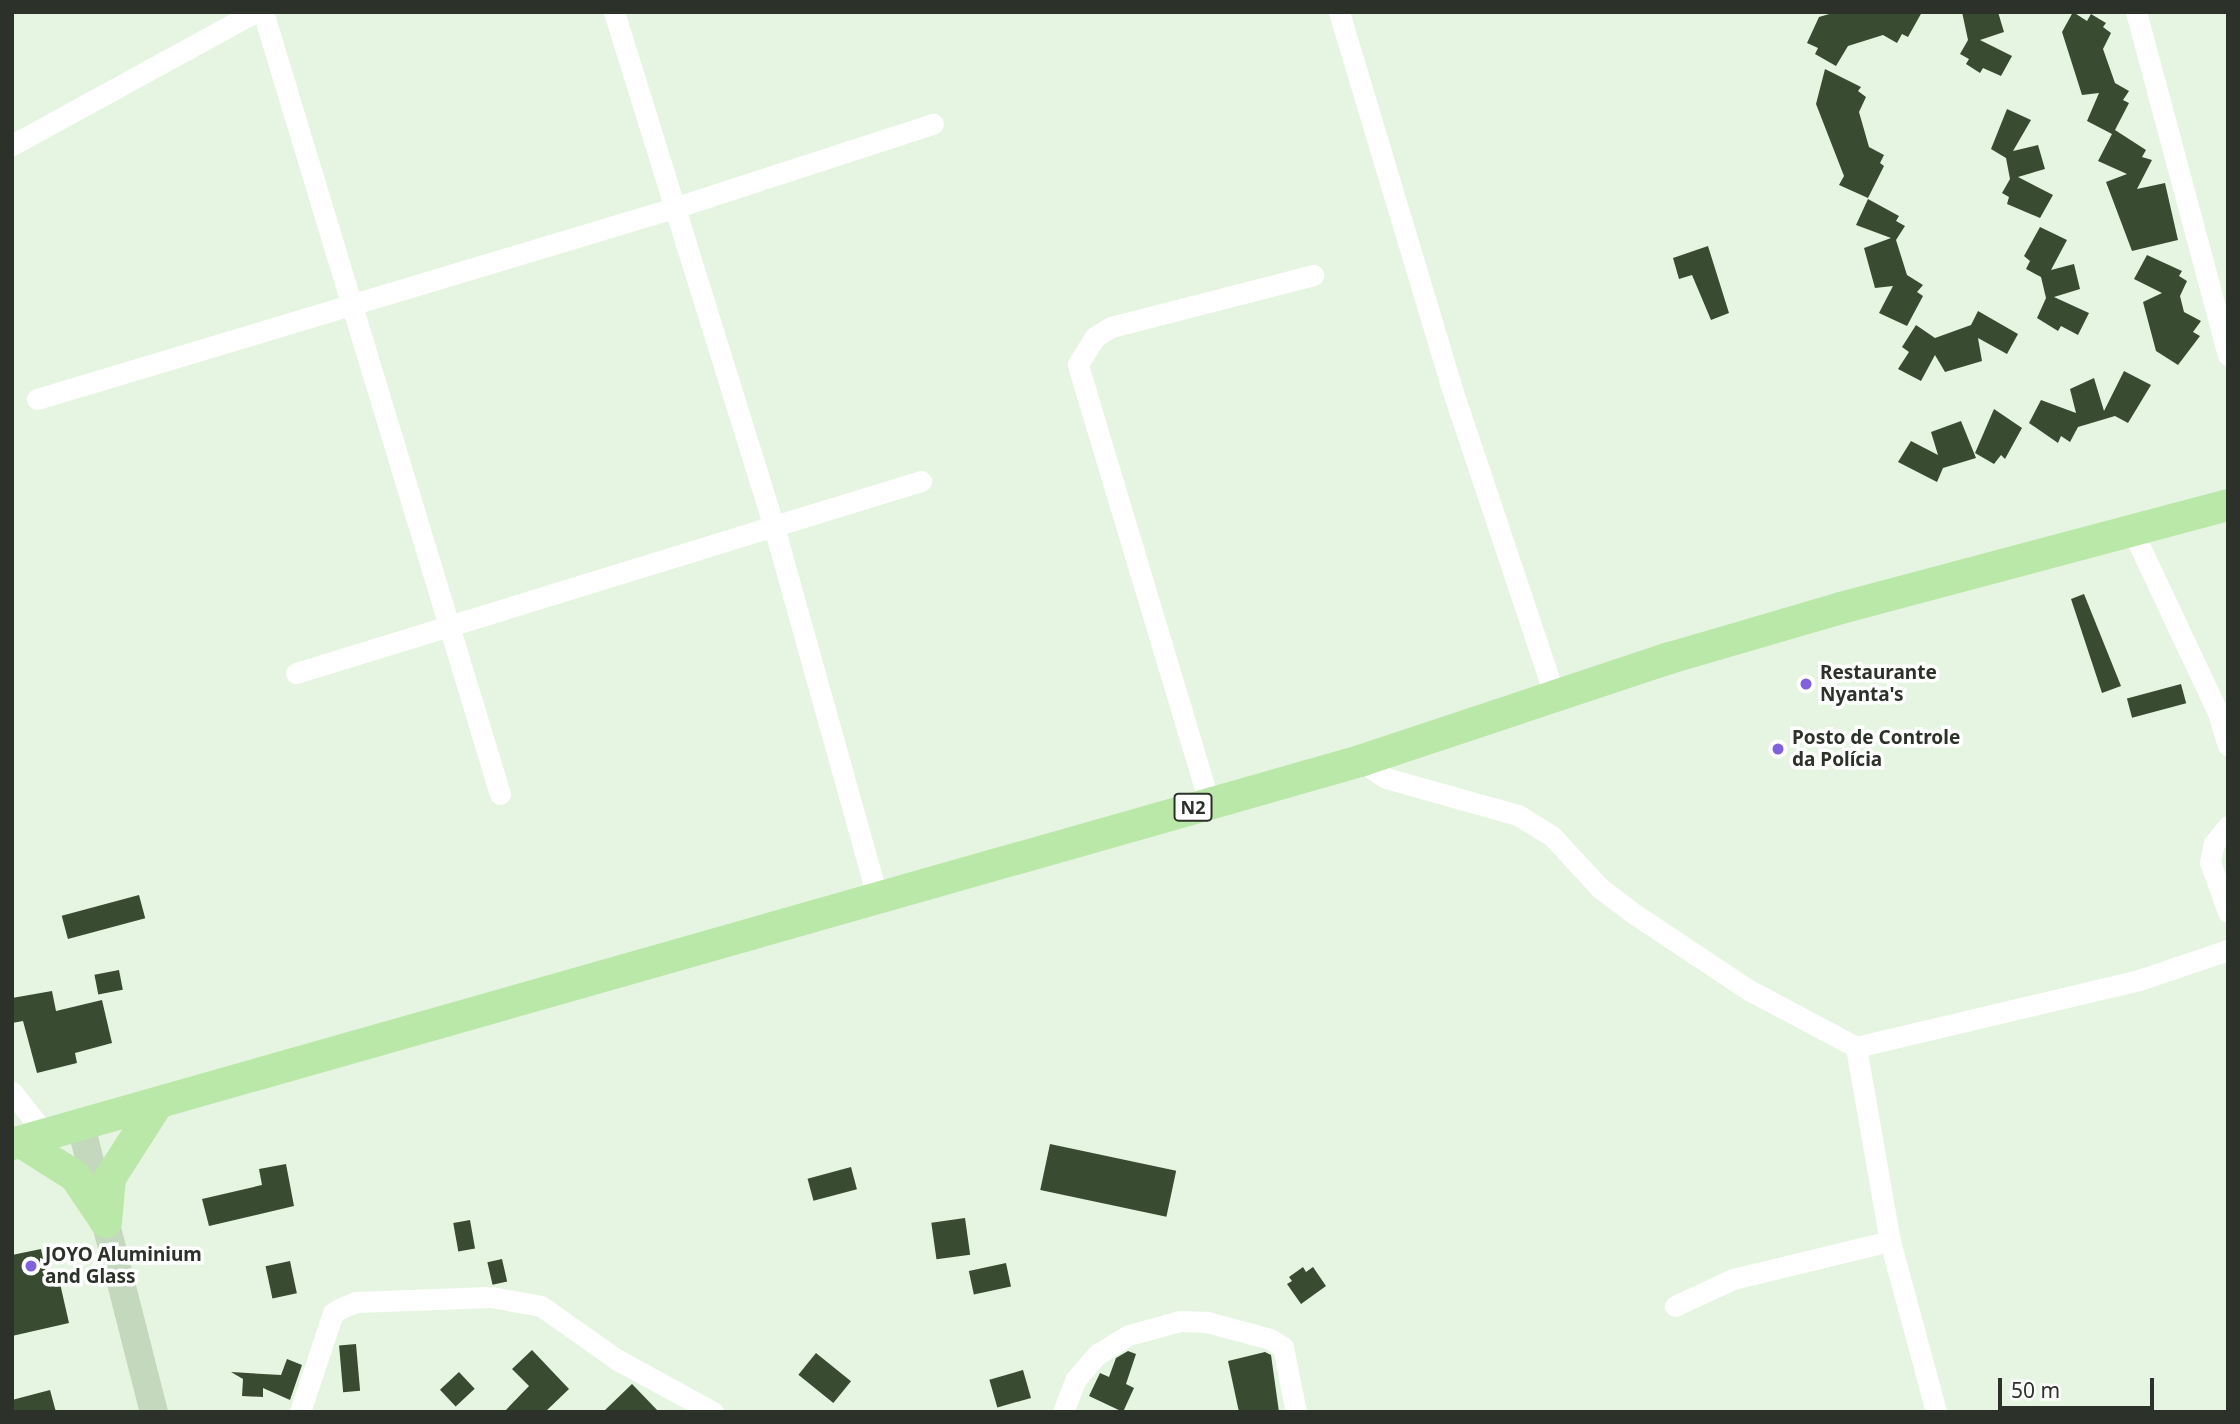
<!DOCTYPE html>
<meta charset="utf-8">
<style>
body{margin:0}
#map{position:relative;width:2240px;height:1424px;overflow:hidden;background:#e6f5e1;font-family:"Noto Sans",sans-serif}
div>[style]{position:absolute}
.building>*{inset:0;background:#394c32;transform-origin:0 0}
.minor>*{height:21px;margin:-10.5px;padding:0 10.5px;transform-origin:10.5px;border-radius:10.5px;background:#fff}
.secondary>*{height:28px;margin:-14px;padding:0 14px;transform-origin:14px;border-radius:14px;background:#c4d8bd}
.primary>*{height:32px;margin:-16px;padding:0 16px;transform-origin:16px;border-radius:16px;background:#bae8a8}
.dots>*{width:19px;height:19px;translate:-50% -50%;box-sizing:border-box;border:4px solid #fff;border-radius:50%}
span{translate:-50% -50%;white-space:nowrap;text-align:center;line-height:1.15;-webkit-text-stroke:7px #fff;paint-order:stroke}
.shield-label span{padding:2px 5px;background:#fff;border:2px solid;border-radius:5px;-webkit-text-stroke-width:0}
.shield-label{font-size:18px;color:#2c322a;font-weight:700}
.poi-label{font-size:19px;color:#2c322a;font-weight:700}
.left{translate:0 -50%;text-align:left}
.frame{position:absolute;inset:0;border:14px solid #2c322a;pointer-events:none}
.scale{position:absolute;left:1998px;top:1378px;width:156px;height:32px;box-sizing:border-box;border:4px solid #2c322a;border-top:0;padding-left:9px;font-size:21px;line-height:24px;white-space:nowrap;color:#2c322a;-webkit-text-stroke:5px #fff;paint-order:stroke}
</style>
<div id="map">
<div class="building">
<div style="clip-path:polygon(1836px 12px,1922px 12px,1908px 37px,1902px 34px,1897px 43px,1883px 35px,1848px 46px,1836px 66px,1815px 54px,1818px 48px,1807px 43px,1819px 17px)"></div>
<div style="clip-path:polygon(1962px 12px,1998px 12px,2004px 32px,1980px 40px,2012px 56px,2001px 76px,1983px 68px,1980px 73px,1966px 64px,1969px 59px,1960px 54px,1968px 40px)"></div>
<div style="clip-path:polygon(2073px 12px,2087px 21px,2091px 14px,2106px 23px,2103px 27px,2111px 33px,2103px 49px,2115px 83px,2129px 91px,2123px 100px,2129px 103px,2115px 130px,2146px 150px,2142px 157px,2152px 160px,2137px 189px,2165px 183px,2178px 240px,2132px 251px,2106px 182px,2127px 174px,2098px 161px,2112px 134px,2087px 121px,2099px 93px,2082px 95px,2062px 32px)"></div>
<div style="clip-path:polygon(1825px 69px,1861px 87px,1858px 91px,1866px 97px,1859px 112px,1869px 147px,1884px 155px,1880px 163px,1884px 166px,1868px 198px,1839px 185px,1844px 176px,1816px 104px)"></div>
<div style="clip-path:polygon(2007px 109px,2031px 120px,2013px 151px,2038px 145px,2045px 169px,2018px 177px,2053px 195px,2040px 218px,2007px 204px,2009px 197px,2002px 193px,2010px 179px,2006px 158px,1991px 149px)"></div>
<div style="clip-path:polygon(1868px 199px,1899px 216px,1896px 221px,1905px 226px,1896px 240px,1907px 275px,1923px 285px,1917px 292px,1923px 296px,1907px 326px,1879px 313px,1893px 286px,1875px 288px,1864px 248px,1891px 238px,1856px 225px)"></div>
<div style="clip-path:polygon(2040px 227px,2067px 240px,2051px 270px,2074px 264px,2080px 289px,2054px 297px,2089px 313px,2078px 335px,2061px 326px,2058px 331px,2037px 318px,2046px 298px,2041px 277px,2026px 269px,2030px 261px,2024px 256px)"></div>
<div style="clip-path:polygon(1708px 246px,1729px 313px,1711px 320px,1692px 275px,1679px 279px,1673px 258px)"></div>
<div style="clip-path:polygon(2147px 255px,2182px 271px,2179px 276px,2187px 281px,2180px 296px,2184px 312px,2201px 321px,2193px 332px,2200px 336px,2178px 365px,2156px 351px,2143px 302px,2162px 293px,2134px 279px)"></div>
<div style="clip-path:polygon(1978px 311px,2018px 334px,2007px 354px,1978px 338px,1982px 361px,1945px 372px,1935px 355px,1921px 381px,1898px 369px,1909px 352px,1902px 347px,1916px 325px,1935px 338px,1971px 325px)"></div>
<div style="clip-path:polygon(2124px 371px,2151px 385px,2128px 423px,2115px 416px,2078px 427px,2070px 442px,2061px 436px,2058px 443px,2029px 423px,2041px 400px,2076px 413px,2070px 389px,2094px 378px,2104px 411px)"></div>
<div style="clip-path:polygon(1994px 409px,2022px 428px,2005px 459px,2001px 455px,1994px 464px,1975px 453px)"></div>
<div style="clip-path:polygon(1961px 421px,1976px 458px,1943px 468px,1937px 482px,1898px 462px,1911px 441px,1938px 455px,1931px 432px)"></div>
<div style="clip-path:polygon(2084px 594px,2121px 686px,2102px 693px,2071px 599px)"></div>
<div style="left:2181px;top:684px;width:20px;height:56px;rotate:75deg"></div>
<div style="left:139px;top:895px;width:24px;height:80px;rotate:75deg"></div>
<div style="left:119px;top:970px;width:20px;height:25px;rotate:79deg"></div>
<div style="clip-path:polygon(52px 991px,56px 1011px,102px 1000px,112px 1043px,75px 1053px,77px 1063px,37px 1073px,23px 1021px,12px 1023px,12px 998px)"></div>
<div style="left:1050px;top:1144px;width:129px;height:47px;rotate:12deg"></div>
<div style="clip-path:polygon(286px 1164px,294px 1206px,209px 1226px,202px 1199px,262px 1185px,259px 1169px)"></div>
<div style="left:851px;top:1167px;width:23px;height:45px;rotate:75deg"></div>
<div style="left:965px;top:1218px;width:37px;height:34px;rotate:82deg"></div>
<div style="left:470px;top:1220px;width:29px;height:17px;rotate:80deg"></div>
<div style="clip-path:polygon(41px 1249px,48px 1282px,59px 1279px,69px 1323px,12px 1336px,12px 1255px)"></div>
<div style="left:502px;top:1259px;width:23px;height:15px;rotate:77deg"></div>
<div style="left:290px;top:1261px;width:33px;height:25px;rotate:78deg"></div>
<div style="left:1006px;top:1263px;width:24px;height:38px;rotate:78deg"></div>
<div style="clip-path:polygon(1303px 1267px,1306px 1272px,1313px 1267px,1326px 1286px,1301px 1304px,1287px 1284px,1292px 1281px,1289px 1277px)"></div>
<div style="left:356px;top:1344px;width:47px;height:17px;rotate:85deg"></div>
<div style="clip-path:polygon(532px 1350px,569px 1389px,545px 1412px,504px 1412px,529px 1386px,512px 1369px)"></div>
<div style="clip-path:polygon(1128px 1351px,1136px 1354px,1126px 1384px,1134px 1388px,1123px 1412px,1089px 1396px,1100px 1373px,1109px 1377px,1116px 1358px)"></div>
<div style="clip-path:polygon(1265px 1352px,1271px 1355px,1279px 1412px,1239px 1412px,1228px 1361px)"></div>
<div style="left:816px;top:1353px;width:45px;height:28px;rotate:39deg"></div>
<div style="clip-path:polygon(287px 1359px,302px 1365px,290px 1400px,263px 1388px,263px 1397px,242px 1396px,243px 1379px,231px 1372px,281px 1375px)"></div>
<div style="left:1023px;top:1370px;width:29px;height:35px;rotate:74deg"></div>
<div style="left:459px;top:1372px;width:23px;height:26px;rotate:47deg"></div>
<div style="clip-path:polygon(632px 1384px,659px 1412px,603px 1412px)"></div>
<div style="clip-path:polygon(50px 1390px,56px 1412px,12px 1412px,12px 1400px)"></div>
</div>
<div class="minor">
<div style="left:263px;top:12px;width:817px;rotate:73.14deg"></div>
<div style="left:614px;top:12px;width:539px;rotate:72.74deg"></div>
<div style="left:774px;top:527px;width:383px;rotate:74.4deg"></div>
<div style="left:1339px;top:12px;width:387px;rotate:73.3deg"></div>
<div style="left:1450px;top:383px;width:331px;rotate:71.5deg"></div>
<div style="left:2136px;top:12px;width:355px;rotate:75deg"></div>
<div style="left:12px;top:145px;width:277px;rotate:-28.7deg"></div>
<div style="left:37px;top:399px;width:668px;rotate:-16.7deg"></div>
<div style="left:677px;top:207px;width:269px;rotate:-18deg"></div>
<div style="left:2133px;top:532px;width:200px;rotate:64.8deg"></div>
<div style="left:2218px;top:713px;width:34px;rotate:73deg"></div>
<div style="left:296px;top:673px;width:654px;rotate:-17.08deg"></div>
<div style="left:1360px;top:761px;width:31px;rotate:33deg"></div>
<div style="left:1386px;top:778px;width:137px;rotate:15.7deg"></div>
<div style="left:1518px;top:815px;width:40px;rotate:32deg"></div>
<div style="left:1552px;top:836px;width:71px;rotate:47.3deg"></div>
<div style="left:1600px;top:888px;width:38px;rotate:37deg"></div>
<div style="left:1630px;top:911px;width:143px;rotate:33.6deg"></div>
<div style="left:1749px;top:990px;width:121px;rotate:28deg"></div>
<div style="left:1856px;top:1047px;width:291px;rotate:-13.3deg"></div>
<div style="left:2139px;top:980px;width:94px;rotate:-18.6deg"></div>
<div style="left:1209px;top:802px;width:457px;rotate:-106.7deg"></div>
<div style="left:1078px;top:364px;width:32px;rotate:-58deg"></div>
<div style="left:1095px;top:337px;width:19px;rotate:-32deg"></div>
<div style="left:1111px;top:327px;width:209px;rotate:-14.4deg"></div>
<div style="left:2228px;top:826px;width:22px;rotate:129deg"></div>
<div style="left:2214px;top:843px;width:19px;rotate:102deg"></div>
<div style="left:2210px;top:862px;width:53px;rotate:70.2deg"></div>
<div style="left:1856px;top:1047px;width:197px;rotate:80.1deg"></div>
<div style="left:1890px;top:1241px;width:177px;rotate:74.9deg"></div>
<div style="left:12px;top:1092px;width:55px;rotate:51.7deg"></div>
<div style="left:1675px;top:1306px;width:64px;rotate:-25deg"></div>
<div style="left:1733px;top:1279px;width:162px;rotate:-13.6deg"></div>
<div style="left:300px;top:1412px;width:104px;rotate:-71.6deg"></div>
<div style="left:333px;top:1313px;width:9px;rotate:-32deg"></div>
<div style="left:341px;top:1308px;width:16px;rotate:-22deg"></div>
<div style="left:356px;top:1302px;width:135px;rotate:-2.1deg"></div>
<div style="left:491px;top:1297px;width:51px;rotate:10.2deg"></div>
<div style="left:541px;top:1306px;width:92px;rotate:35.2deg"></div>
<div style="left:616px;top:1359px;width:111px;rotate:28.7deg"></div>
<div style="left:1063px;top:1412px;width:34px;rotate:-69deg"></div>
<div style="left:1075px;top:1380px;width:35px;rotate:-49deg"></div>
<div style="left:1098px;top:1354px;width:36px;rotate:-32deg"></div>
<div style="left:1129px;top:1335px;width:53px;rotate:-15.4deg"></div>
<div style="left:1180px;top:1321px;width:27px;rotate:2deg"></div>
<div style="left:1207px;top:1322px;width:65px;rotate:15.1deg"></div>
<div style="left:1270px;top:1339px;width:15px;rotate:32deg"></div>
<div style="left:1283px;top:1347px;width:66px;rotate:78.7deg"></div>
</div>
<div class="secondary">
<div style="left:81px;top:1126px;width:295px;rotate:75.7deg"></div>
</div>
<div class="primary">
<div style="left:21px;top:1142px;width:64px;rotate:32.2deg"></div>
<div style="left:75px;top:1176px;width:55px;rotate:56deg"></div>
<div style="left:12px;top:1144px;width:1401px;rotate:-15.86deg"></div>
<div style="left:1360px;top:761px;width:327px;rotate:-18.4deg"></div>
<div style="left:1670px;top:658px;width:178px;rotate:-16.3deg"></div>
<div style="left:1841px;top:608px;width:400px;rotate:-14.9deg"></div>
<div style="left:106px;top:1222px;width:44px;rotate:-84.8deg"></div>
<div style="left:110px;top:1178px;width:85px;rotate:-57.4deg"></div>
</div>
<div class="dots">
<div style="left:1806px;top:684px;background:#8062dd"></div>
<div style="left:1778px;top:749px;background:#8062dd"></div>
<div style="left:31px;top:1266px;background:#8062dd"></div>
</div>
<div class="shield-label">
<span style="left:1193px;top:807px">N2</span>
</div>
<div class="poi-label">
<span class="left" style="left:1820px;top:684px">Restaurante<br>Nyanta's</span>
<span class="left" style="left:1792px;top:749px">Posto de Controle<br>da Polícia</span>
<span class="left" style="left:45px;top:1266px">JOYO Aluminium<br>and Glass</span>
</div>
<div class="frame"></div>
<div class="scale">50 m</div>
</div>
